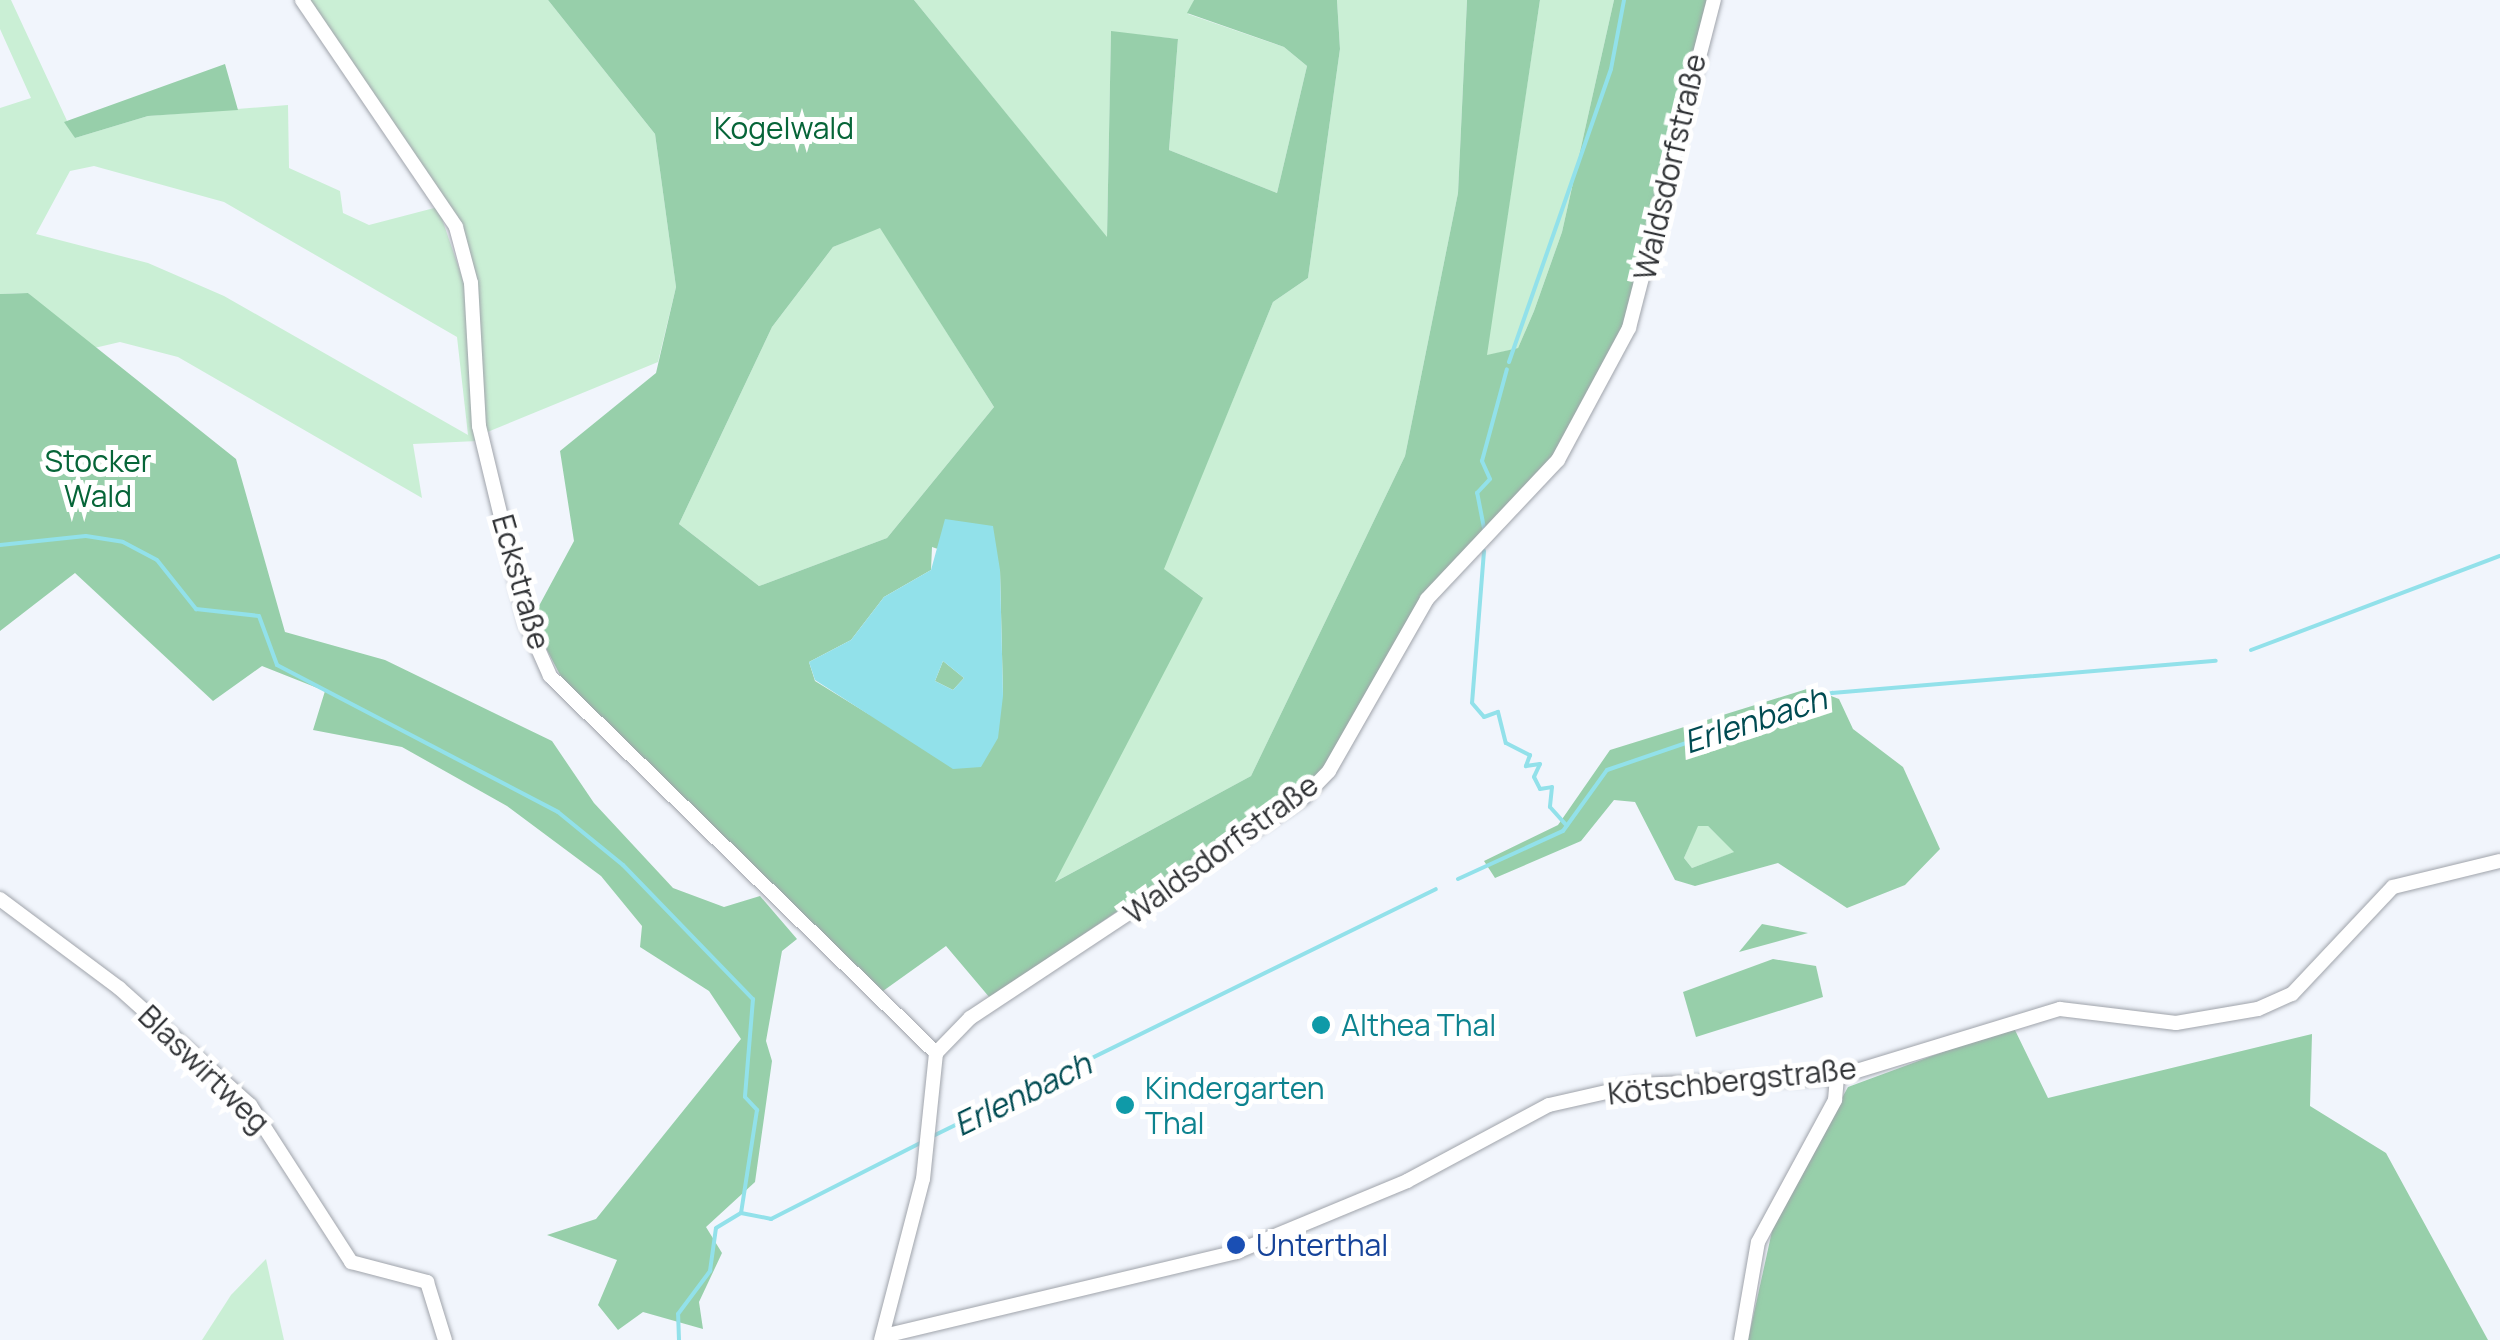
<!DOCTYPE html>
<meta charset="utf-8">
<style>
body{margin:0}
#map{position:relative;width:2500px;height:1340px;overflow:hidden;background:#f1f5fc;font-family:Manrope,sans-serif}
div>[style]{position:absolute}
.green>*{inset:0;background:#caefd5}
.forest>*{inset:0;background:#97cfaa}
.water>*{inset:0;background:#92e1ea}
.stream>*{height:4px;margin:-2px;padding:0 2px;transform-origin:2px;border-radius:2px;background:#92e1ea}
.roads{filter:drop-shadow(0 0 2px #a0a4ab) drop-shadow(0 0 2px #a0a4ab)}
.minor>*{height:14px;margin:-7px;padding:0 7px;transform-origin:7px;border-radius:7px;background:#fff}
.dots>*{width:28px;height:28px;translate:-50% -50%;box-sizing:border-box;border:5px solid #fff;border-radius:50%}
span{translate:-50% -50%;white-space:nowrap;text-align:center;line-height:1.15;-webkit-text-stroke:10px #fff;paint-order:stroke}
.park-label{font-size:30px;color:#066538}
.street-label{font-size:30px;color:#313336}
.culture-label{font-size:30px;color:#0d838f}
.left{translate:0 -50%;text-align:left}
.transit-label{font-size:30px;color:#164399}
.water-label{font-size:32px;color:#004b52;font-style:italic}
</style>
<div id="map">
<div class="green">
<div style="clip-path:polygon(evenodd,0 0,11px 0,75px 138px,148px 116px,288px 105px,289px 168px,340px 191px,343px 213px,369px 225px,438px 207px,465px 286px,477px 441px,413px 444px,422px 498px,178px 357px,120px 342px,90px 349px,28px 293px,0 294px,0 108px,31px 98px,0 29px,0 0,94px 166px,224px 202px,457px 337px,468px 435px,224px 296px,148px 263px,36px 234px,70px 171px,94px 166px)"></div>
<div style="clip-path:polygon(307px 0,548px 0,655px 134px,676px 287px,658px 362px,485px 433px,478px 331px,441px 193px)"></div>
<div style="clip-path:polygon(914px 0,1194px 0,1188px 14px,1284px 47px,1307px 66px,1277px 193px,1169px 150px,1178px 39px,1111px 32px,1107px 238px)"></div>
<div style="clip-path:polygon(1337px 0,1467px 0,1458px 193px,1405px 456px,1251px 776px,1053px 883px,1202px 597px,1163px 569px,1273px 302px,1308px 278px,1340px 49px)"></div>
<div style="clip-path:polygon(1540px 0,1614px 0,1562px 232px,1534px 311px,1518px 348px,1486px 356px)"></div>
<div style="clip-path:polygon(880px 227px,994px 407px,887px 538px,759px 586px,679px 524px,772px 327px,833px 247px)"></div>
<div style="clip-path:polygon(1697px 826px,1708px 826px,1735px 852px,1692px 868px,1684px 858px)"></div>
<div style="clip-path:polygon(266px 1259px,284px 1340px,202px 1340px,231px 1295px)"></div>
</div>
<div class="forest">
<div style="clip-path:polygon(evenodd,548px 0,914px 0,1107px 237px,1111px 31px,1178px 39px,1169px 150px,1277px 193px,1307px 66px,1284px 47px,1187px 13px,1194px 0,1337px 0,1340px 49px,1308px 278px,1273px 302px,1164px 569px,1203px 598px,1055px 882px,1251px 776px,1405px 456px,1458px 193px,1467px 0,1540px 0,1487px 355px,1518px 348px,1534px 311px,1562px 232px,1614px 0,1709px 0,1637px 300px,1556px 458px,1424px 595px,1325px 770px,990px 998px,946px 946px,883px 991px,568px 690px,537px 631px,533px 617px,574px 541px,560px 451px,656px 373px,676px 287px,655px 134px,548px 0,880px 228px,994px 407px,887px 538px,759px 586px,679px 524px,772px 327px,833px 247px,880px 228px,548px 0,932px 547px,1000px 570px,1003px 696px,870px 715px,815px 681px,809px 662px,851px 640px,884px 597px,931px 570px,932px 547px)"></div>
<div style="clip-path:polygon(225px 64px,238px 110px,148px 116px,75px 138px,64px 122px)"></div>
<div style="clip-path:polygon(28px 293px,236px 459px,285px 632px,385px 660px,552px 741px,594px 803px,673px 888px,724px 907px,760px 896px,797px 939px,782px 951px,766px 1041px,772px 1061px,755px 1182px,706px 1227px,722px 1253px,699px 1302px,703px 1329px,643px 1312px,618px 1330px,598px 1305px,617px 1260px,547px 1235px,596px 1219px,741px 1039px,709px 991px,640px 947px,642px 926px,601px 876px,507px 806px,402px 747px,313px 730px,325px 691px,262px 666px,213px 701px,75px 573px,0 631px,0 294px)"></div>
<div style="clip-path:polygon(943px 661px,964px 678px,953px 690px,935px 681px)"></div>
<div style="clip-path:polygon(evenodd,1810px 688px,1839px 699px,1853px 729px,1903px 767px,1940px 849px,1905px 885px,1847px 908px,1778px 863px,1695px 886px,1675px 880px,1635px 802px,1614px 800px,1581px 841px,1495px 878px,1484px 861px,1558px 825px,1610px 750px,1810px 688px,1698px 826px,1708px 826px,1734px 852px,1692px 868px,1684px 858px,1698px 826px)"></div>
<div style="clip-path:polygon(1762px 924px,1808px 933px,1739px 952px)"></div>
<div style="clip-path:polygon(1773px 959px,1816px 966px,1823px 997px,1696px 1037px,1683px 992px)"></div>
<div style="clip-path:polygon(2013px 1026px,2048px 1098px,2312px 1034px,2310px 1106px,2386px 1153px,2488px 1340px,1748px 1340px,1774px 1222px,1848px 1087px)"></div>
</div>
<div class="water">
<div style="clip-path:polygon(evenodd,945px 519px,993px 526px,1000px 570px,1003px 696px,998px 738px,981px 767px,953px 769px,815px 680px,809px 662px,851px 640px,884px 597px,931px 570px,945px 519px,943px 661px,964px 678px,953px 690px,935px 681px,943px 661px)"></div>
</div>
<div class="stream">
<div style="left:1509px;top:362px;width:310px;rotate:-70.8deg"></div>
<div style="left:1611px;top:69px;width:70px;rotate:-79.3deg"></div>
<div style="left:1484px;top:528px;width:36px;rotate:-101deg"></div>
<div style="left:1477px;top:493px;width:19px;rotate:-47deg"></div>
<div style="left:1490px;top:479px;width:20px;rotate:-114deg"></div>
<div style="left:1482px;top:461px;width:95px;rotate:-74.8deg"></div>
<div style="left:0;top:545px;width:86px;rotate:-6deg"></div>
<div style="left:86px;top:536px;width:37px;rotate:9deg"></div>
<div style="left:123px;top:542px;width:38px;rotate:28deg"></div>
<div style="left:157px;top:560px;width:63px;rotate:51.5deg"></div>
<div style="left:196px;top:609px;width:63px;rotate:6.3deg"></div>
<div style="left:259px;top:616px;width:52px;rotate:69.8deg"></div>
<div style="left:277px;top:665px;width:317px;rotate:27.6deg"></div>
<div style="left:558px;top:812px;width:84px;rotate:39.2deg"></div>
<div style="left:623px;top:865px;width:187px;rotate:45.9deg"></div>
<div style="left:753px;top:999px;width:98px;rotate:94.7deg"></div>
<div style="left:745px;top:1097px;width:18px;rotate:47deg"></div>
<div style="left:757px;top:1110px;width:104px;rotate:98.8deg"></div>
<div style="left:1484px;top:551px;width:152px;rotate:94.5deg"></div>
<div style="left:1472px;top:703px;width:18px;rotate:49deg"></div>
<div style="left:1484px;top:717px;width:15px;rotate:-20deg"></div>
<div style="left:1498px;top:712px;width:32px;rotate:76deg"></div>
<div style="left:1506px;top:743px;width:27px;rotate:27deg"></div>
<div style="left:1530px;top:755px;width:12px;rotate:110deg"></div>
<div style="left:1526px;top:766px;width:14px;rotate:-8deg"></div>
<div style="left:1540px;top:764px;width:14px;rotate:115deg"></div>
<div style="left:1534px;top:777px;width:13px;rotate:63deg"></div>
<div style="left:1540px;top:789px;width:12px;rotate:-9deg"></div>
<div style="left:1552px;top:787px;width:20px;rotate:96deg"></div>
<div style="left:1550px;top:807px;width:25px;rotate:48deg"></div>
<div style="left:2251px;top:650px;width:266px;rotate:-20.7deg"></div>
<div style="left:1458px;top:879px;width:115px;rotate:-24.6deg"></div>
<div style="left:1563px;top:831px;width:75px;rotate:-54.2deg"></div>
<div style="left:1607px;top:770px;width:238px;rotate:-18.9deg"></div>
<div style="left:1832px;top:693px;width:385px;rotate:-4.8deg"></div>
<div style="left:933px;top:1136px;width:560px;rotate:-26.15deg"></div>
<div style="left:679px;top:1340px;width:26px;rotate:-92deg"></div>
<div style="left:678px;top:1314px;width:54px;rotate:-53.3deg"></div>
<div style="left:710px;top:1271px;width:43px;rotate:-82.1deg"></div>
<div style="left:716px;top:1228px;width:29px;rotate:-31deg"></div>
<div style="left:741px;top:1213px;width:31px;rotate:11deg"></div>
<div style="left:771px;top:1219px;width:167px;rotate:-27deg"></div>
</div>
<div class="roads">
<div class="minor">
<div style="left:302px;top:0;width:274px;rotate:55.8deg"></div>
<div style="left:456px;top:227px;width:58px;rotate:75deg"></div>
<div style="left:471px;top:283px;width:143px;rotate:86.8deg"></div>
<div style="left:479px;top:426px;width:204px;rotate:76.4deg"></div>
<div style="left:527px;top:624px;width:57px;rotate:66.1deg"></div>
<div style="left:550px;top:676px;width:540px;rotate:44.32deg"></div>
<div style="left:0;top:899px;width:149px;rotate:36.8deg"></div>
<div style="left:119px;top:988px;width:176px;rotate:41.8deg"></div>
<div style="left:250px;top:1105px;width:187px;rotate:57.2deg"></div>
<div style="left:351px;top:1262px;width:79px;rotate:14.7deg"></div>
<div style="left:427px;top:1282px;width:61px;rotate:72.8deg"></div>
<div style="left:936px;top:1053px;width:49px;rotate:-45.8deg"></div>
<div style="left:970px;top:1018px;width:400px;rotate:-33.5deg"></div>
<div style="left:1304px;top:797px;width:36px;rotate:-46deg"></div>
<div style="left:1329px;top:771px;width:198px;rotate:-60.3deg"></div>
<div style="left:1427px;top:599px;width:191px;rotate:-46.7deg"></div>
<div style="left:1558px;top:460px;width:150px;rotate:-61.7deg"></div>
<div style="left:1629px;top:328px;width:339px;rotate:-75.5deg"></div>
<div style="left:884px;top:1336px;width:362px;rotate:-13.4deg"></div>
<div style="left:1236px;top:1252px;width:185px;rotate:-22.5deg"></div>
<div style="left:1407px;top:1181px;width:161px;rotate:-28.2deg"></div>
<div style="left:1549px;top:1105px;width:90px;rotate:-12.8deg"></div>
<div style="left:1637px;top:1085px;width:200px;rotate:-2.3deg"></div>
<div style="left:1837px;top:1077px;width:233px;rotate:-17deg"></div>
<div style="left:2060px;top:1009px;width:117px;rotate:6.9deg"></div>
<div style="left:2176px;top:1023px;width:83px;rotate:-9.7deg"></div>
<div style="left:2258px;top:1009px;width:37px;rotate:-24deg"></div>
<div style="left:2292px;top:994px;width:147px;rotate:-46.7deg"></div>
<div style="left:2393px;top:887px;width:110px;rotate:-13.7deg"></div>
<div style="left:881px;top:1340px;width:166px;rotate:-75.4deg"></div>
<div style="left:923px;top:1179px;width:127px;rotate:-84.1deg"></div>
<div style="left:1741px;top:1340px;width:99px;rotate:-80.2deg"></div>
<div style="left:1758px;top:1242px;width:162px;rotate:-61.5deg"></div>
<div style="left:1835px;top:1100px;width:23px;rotate:-85deg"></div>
</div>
</div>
<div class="dots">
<div style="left:1321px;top:1025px;background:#0f9aa8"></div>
<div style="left:1125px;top:1105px;background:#0f9aa8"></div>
<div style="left:1236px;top:1245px;background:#1a4fb4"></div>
</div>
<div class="park-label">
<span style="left:784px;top:128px">Kogelwald</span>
<span style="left:98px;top:478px">Stocker<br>Wald</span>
</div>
<div class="street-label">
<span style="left:1670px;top:167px;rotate:-77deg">Waldsdorfstraße</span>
<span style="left:521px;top:582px;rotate:74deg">Eckstraße</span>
<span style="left:1221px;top:849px;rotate:-36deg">Waldsdorfstraße</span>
<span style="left:204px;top:1069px;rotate:44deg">Blaswirtweg</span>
<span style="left:1732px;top:1081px;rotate:-6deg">Kötschbergstraße</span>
</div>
<div class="culture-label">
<span class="left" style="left:1341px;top:1025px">Althea Thal</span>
<span class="left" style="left:1145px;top:1105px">Kindergarten<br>Thal</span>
</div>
<div class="transit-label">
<span class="left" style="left:1256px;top:1245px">Unterthal</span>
</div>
<div class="water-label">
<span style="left:1755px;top:720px;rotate:-18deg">Erlenbach</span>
<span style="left:1022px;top:1094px;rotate:-26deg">Erlenbach</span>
</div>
</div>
